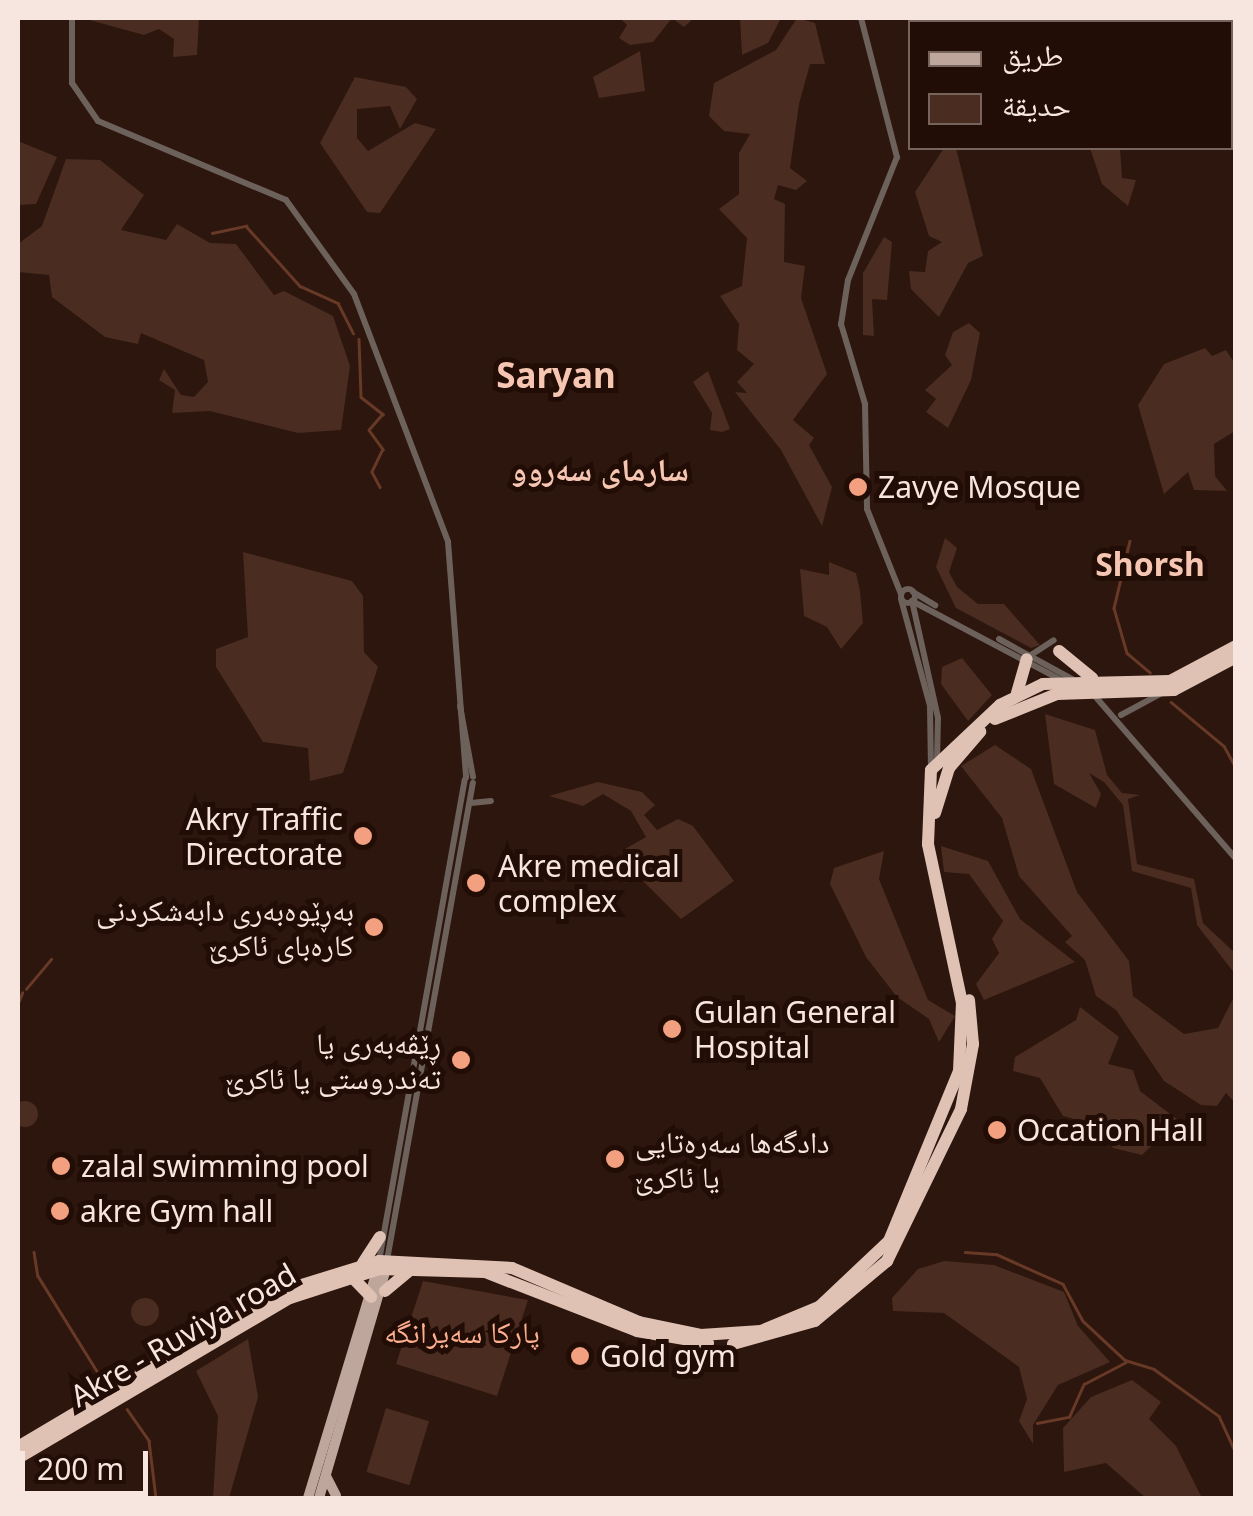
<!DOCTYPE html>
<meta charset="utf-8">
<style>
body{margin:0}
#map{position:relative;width:1253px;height:1516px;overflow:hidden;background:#2c160d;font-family:"Noto Sans","Noto Naskh Arabic",sans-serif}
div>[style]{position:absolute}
.green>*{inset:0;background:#4a2c20;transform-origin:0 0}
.round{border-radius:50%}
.stream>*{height:2.5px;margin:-1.25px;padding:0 1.25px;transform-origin:1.25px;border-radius:1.25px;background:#673926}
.minor>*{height:6px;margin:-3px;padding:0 3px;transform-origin:3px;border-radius:3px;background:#6d615c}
.minor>.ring{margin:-3px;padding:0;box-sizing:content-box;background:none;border:6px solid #6d615c;border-radius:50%}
.major>*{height:10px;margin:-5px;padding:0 5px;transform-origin:5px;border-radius:5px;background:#bfa69c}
.highway>*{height:12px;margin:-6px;padding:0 6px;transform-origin:6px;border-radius:6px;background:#e0c2b5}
.dots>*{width:28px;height:28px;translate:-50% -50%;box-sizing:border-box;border:5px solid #210d05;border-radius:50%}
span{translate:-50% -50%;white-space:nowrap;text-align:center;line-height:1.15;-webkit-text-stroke:10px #210d05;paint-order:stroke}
.poi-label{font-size:30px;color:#f6e6df}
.left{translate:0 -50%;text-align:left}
.right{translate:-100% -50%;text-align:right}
.park-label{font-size:30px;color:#fdaf8f}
.street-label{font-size:30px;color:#f6e6df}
.neighbourhood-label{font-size:32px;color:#f6c6b3;font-weight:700}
.quarter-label{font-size:35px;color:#f6c6b3;font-weight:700}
.frame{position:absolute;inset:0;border:20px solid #f6e6df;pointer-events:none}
.legend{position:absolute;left:908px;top:20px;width:325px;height:130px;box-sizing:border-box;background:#210d05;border:2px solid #76645c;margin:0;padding:12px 18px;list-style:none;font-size:30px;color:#f6e6df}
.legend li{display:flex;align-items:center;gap:20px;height:50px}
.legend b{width:50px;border:2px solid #76645c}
.scale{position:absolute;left:20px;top:1451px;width:128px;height:45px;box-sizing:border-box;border:5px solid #f6e6df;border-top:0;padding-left:12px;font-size:30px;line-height:35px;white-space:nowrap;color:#f6e6df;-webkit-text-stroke:8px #210d05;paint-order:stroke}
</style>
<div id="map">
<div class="green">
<div style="clip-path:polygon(82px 18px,199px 18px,197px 55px,173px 57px,174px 39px,159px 29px,144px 35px)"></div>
<div style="clip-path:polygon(620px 18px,694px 18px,684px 27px,672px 18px,653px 42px,630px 45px,619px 38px,627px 25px)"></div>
<div style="clip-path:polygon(740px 18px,781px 18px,768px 43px,742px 55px)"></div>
<div style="clip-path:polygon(797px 18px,815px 23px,825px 64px,810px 64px,799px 104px,790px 168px,807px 181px,796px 190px,778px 185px,774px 199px,785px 204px,784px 262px,805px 266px,801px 298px,827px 374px,793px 420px,814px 438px,809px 445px,832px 487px,822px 526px,781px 450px,735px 392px,747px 393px,737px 382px,754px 364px,737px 350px,739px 324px,720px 296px,742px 286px,747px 238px,719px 209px,739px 194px,739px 153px,750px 134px,724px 131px,709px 116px,714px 83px,776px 50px)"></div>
<div style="clip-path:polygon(640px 51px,645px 91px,599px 98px,593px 77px)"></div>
<div style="clip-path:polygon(355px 77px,406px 87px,417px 99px,400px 129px,390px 106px,357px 109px,357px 138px,368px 151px,415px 123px,436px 129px,380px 213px,367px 212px,320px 143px)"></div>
<div style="clip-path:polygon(18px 141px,57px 157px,36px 204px,18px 205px)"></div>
<div style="clip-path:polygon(944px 148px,956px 148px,983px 256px,968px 263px,939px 317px,911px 289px,909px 271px,925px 272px,928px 251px,942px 242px,929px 236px,915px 192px)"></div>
<div style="clip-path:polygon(1090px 148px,1120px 148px,1122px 178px,1136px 180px,1128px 206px,1102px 184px)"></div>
<div style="clip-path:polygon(66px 159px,100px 160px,144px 195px,121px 230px,166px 240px,177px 224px,210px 243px,236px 244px,274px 295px,284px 291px,333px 316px,350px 366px,341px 430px,298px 433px,210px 411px,172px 413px,175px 390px,159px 380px,164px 369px,181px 395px,194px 397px,208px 382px,204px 360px,141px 333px,138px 344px,105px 337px,52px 297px,49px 275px,18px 272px,18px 244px,42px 226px)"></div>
<div style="clip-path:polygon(884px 237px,892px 242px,887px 300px,872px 299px,874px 336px,863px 335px,863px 273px)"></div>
<div style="clip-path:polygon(969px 323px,980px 333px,971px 380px,948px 428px,926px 412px,936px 399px,925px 390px,952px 365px,945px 355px,953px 332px)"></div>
<div style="clip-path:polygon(1205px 348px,1212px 356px,1226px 350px,1235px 364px,1235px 431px,1214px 444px,1215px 476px,1227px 491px,1194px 490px,1188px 472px,1164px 494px,1138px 405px,1164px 364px)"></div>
<div style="clip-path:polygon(708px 371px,730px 429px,722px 432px,710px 430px,712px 413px,693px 382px)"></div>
<div style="clip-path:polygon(945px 538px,957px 548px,949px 572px,957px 587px,978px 604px,1004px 604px,1040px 645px,1031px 648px,956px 608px,936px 567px)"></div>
<div style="clip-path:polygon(243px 552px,352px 581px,363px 596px,364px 652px,378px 667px,343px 773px,310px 781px,308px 748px,263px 742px,216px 667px,216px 649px,248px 637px)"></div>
<div style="clip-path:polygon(829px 562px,856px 573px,860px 591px,863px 623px,841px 649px,827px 627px,804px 616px,800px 569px,829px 575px)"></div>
<div style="clip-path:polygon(962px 658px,992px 695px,968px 721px,941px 684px,942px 667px)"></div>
<div style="clip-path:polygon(1045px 714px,1095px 730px,1107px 775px,1122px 793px,1140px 795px,1128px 799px,1137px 864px,1194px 879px,1203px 923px,1235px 953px,1235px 974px,1197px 925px,1191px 888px,1132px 871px,1123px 805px,1104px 782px,1089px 773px,1101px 794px,1096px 808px,1054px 784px)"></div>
<div style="clip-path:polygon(995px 745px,1031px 769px,1077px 892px,1129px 961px,1133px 996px,1184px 1034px,1218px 1028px,1235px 995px,1235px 1103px,1226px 1093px,1217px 1106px,1201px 1105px,1164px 1081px,1116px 1010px,1096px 996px,1085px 960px,1065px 942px,1072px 936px,1019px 876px,1002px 818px,961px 766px)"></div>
<div style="clip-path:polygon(598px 782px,642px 792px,655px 805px,644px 815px,657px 830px,678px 819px,693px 826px,734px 881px,681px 919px,638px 876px,625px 883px,625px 849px,646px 837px,631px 811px,603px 794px,583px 806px,549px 796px)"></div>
<div style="clip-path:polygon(941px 846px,988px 861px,1020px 919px,1075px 962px,984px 1000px,976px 984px,999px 953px,992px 939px,1003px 921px,969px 874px,944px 872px)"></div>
<div style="clip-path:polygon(884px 851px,879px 879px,928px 1000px,955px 1016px,939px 1042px,929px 1019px,897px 997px,866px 957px,830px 884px,834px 868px)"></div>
<div style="clip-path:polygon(1080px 1007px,1119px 1037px,1108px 1064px,1133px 1070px,1140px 1091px,1178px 1120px,1142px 1155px,1113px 1148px,1096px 1125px,1063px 1116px,1040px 1078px,1013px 1071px,1015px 1057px,1076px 1020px)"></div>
<div class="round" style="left:12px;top:1101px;width:26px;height:26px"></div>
<div style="clip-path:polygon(944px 1261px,994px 1265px,1064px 1292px,1078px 1326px,1110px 1362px,1058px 1385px,1033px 1425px,1033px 1444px,1019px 1421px,1027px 1399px,1019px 1367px,944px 1313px,893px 1311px,892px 1298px,918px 1269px)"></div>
<div style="clip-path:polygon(423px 1281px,528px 1300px,497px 1396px,396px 1364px)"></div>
<div class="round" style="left:131px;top:1298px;width:28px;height:28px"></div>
<div style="clip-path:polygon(248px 1339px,258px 1397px,229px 1498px,213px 1498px,218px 1416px,196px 1371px)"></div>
<div style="clip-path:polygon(1132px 1380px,1161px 1402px,1149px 1419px,1176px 1446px,1202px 1498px,1146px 1498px,1106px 1463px,1064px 1472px,1063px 1428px,1091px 1397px)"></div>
<div style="left:386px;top:1408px;width:45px;height:67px;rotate:17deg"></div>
</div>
<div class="stream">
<div style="left:212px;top:233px;width:35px;rotate:-12deg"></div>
<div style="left:246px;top:226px;width:81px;rotate:48deg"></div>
<div style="left:300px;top:286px;width:42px;rotate:24.1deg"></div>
<div style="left:338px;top:303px;width:34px;rotate:63deg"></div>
<div style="left:359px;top:339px;width:58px;rotate:88deg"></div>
<div style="left:361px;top:397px;width:28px;rotate:38deg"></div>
<div style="left:383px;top:414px;width:21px;rotate:131deg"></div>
<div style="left:369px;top:430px;width:24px;rotate:54deg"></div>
<div style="left:383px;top:449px;width:25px;rotate:116deg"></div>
<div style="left:372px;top:472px;width:17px;rotate:62deg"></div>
<div style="left:1130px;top:541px;width:69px;rotate:103.4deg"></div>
<div style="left:1114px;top:608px;width:47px;rotate:73.9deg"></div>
<div style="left:1127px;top:653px;width:30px;rotate:40deg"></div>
<div style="left:1171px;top:702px;width:69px;rotate:39.7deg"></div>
<div style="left:1224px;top:746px;width:25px;rotate:61deg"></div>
<div style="left:26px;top:989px;width:39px;rotate:-50deg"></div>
<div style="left:18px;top:1003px;width:11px;rotate:-68deg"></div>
<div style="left:34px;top:1252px;width:24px;rotate:81deg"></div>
<div style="left:38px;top:1276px;width:127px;rotate:58.2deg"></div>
<div style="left:965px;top:1252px;width:31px;rotate:4deg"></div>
<div style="left:996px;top:1254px;width:73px;rotate:24.1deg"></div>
<div style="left:1063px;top:1284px;width:42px;rotate:61.6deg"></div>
<div style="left:1083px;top:1321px;width:57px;rotate:42.9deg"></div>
<div style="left:1125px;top:1360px;width:30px;rotate:17deg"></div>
<div style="left:1154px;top:1369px;width:80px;rotate:35.9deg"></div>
<div style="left:1219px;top:1416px;width:41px;rotate:65.3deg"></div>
<div style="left:127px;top:1409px;width:39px;rotate:55deg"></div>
<div style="left:149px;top:1441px;width:57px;rotate:83deg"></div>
<div style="left:1037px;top:1423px;width:33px;rotate:-11deg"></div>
<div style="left:1069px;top:1417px;width:36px;rotate:-66deg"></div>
<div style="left:1084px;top:1384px;width:47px;rotate:-27.6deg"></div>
</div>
<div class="minor">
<div style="left:72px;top:18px;width:65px;rotate:90deg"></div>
<div style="left:72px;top:83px;width:46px;rotate:55.6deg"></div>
<div style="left:98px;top:121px;width:204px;rotate:22.8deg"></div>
<div style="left:286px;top:200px;width:116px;rotate:54.1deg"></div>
<div style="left:354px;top:294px;width:265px;rotate:69.2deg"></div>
<div style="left:448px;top:542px;width:236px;rotate:85.6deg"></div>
<div style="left:861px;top:18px;width:144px;rotate:75.5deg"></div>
<div style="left:897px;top:157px;width:132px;rotate:111.7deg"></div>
<div style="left:848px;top:280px;width:45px;rotate:99deg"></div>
<div style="left:841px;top:324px;width:84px;rotate:73.3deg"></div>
<div style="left:865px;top:404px;width:105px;rotate:88.9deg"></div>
<div style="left:867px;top:509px;width:92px;rotate:68.2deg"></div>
<div class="ring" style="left:901px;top:589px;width:8px;height:8px"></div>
<div style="left:913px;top:592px;width:26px;rotate:31deg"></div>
<div style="left:901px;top:599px;width:111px;rotate:74.8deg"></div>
<div style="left:930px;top:706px;width:63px;rotate:89.1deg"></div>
<div style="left:999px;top:639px;width:83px;rotate:28.7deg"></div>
<div style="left:1031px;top:655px;width:27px;rotate:-33deg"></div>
<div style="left:1094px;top:695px;width:217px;rotate:49.1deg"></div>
<div style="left:460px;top:706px;width:72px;rotate:79.6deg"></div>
<div style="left:1121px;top:715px;width:44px;rotate:-28.3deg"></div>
<div style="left:937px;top:761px;width:43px;rotate:-88.7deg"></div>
<div style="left:938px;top:718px;width:120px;rotate:-102.5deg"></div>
<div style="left:912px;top:601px;width:169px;rotate:27.9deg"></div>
<div style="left:471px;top:803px;width:20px;rotate:-6deg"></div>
<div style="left:387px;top:1260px;width:485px;rotate:-79.8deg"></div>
<div style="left:379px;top:1261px;width:489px;rotate:-79.9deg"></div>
</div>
<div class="major">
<div style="left:326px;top:1476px;width:22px;rotate:63deg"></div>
<div style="left:308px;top:1498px;width:244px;rotate:-73.1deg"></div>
<div style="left:319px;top:1498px;width:243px;rotate:-73.7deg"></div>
</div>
<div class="highway">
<div style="left:1059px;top:651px;width:43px;rotate:39.3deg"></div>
<div style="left:1017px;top:693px;width:35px;rotate:-74deg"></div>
<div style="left:995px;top:719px;width:67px;rotate:-22deg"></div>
<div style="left:1057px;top:694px;width:117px;rotate:-2deg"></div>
<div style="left:1174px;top:690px;width:70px;rotate:-28deg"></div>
<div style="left:935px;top:813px;width:47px;rotate:-72.7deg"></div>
<div style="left:949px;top:768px;width:48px;rotate:-49.3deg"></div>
<div style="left:363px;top:1263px;width:31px;rotate:-57deg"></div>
<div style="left:351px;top:1276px;width:29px;rotate:46deg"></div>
<div style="left:385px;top:1291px;width:31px;rotate:-40deg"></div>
<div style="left:733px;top:1344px;width:85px;rotate:-15.7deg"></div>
<div style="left:815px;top:1321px;width:94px;rotate:-39.8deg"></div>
<div style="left:887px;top:1261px;width:169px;rotate:-64deg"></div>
<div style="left:961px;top:1109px;width:66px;rotate:-79.5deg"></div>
<div style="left:973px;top:1044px;width:44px;rotate:-95.2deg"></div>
<div style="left:18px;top:1447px;width:304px;rotate:-30.7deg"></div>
<div style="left:279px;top:1292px;width:105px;rotate:-17.2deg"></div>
<div style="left:379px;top:1261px;width:133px;rotate:3deg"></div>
<div style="left:512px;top:1268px;width:138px;rotate:23deg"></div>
<div style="left:639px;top:1322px;width:63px;rotate:11.8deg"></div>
<div style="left:701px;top:1335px;width:60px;rotate:-3.8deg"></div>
<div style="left:761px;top:1331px;width:63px;rotate:-22.5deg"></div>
<div style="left:819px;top:1307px;width:96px;rotate:-43.3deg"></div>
<div style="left:889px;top:1241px;width:184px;rotate:-67.6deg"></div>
<div style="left:959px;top:1071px;width:68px;rotate:-87.5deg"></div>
<div style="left:962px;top:1003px;width:163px;rotate:-102.1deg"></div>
<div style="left:928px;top:844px;width:74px;rotate:-87.7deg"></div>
<div style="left:931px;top:770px;width:95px;rotate:-43.3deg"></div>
<div style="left:1000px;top:705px;width:48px;rotate:-26deg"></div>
<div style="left:1043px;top:684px;width:127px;rotate:-1.4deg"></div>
<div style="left:1170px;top:681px;width:75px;rotate:-27.9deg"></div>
<div style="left:18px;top:1458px;width:316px;rotate:-30.5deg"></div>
<div style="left:290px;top:1298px;width:94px;rotate:-18deg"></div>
<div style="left:379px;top:1269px;width:106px;rotate:1.6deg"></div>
<div style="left:485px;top:1272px;width:163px;rotate:21.2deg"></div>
<div style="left:637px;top:1331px;width:72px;rotate:9.6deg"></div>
</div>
<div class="dots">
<div style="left:858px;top:487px;background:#f2a07f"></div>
<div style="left:363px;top:836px;background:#f2a07f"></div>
<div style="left:476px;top:883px;background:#f2a07f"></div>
<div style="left:374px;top:927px;background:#f2a07f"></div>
<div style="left:672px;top:1029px;background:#f2a07f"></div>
<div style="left:461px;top:1060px;background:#f2a07f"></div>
<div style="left:997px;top:1130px;background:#f2a07f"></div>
<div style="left:615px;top:1159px;background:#f2a07f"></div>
<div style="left:61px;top:1166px;background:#f2a07f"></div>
<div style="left:60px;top:1211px;background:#f2a07f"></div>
<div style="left:580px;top:1356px;background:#f2a07f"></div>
</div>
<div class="poi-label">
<span class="left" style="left:878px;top:487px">Zavye Mosque</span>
<span class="right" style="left:343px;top:836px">Akry Traffic<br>Directorate</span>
<span class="left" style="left:498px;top:883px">Akre medical<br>complex</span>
<span class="right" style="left:354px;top:927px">بەڕێوەبەری دابەشکردنی<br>کارەبای ئاکرێ</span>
<span class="left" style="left:694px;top:1029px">Gulan General<br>Hospital</span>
<span class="right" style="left:441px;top:1060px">ڕێڤەبەری یا<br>تەندروستی یا ئاکرێ</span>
<span class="left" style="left:1017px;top:1130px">Occation Hall</span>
<span class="left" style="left:635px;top:1159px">دادگەها سەرەتایی<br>یا ئاکرێ</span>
<span class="left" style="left:81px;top:1166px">zalal swimming pool</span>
<span class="left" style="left:80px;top:1211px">akre Gym hall</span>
<span class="left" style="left:600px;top:1356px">Gold gym</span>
</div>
<div class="park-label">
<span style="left:462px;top:1332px">پارکا سەیرانگه</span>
</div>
<div class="street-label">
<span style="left:183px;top:1335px;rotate:-30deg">Akre - Ruviya road</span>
</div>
<div class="neighbourhood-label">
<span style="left:600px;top:469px">سارمای سەروو</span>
<span style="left:1150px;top:564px">Shorsh</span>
</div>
<div class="quarter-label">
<span style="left:556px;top:375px">Saryan</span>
</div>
<div class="frame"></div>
<ul class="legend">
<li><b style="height:12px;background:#bfa69c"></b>طريق</li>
<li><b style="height:28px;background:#4a2c20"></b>حديقة</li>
</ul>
<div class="scale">200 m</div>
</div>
